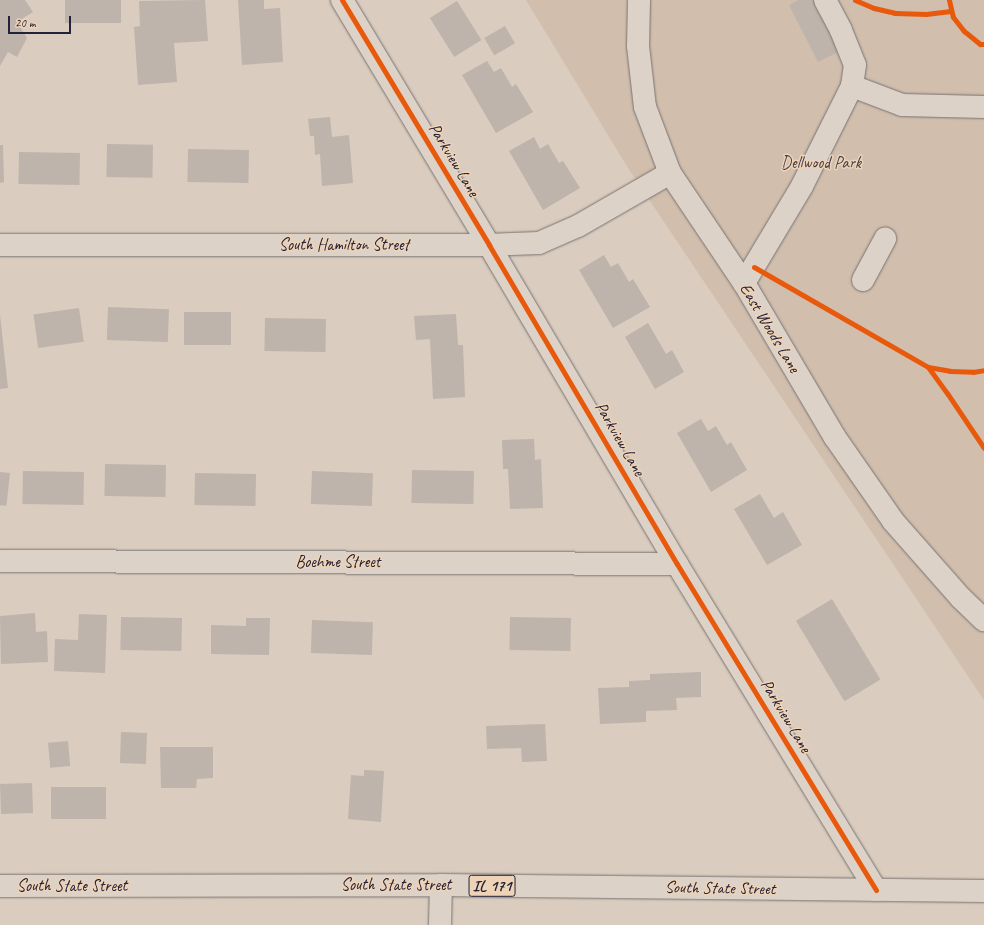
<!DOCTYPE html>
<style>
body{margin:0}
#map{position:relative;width:984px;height:925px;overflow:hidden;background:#daccbe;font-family:Caveat,sans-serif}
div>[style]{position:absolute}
.green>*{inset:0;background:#d1bead}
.building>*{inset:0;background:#beb4ab;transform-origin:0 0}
.roads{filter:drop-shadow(0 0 1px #797372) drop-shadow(0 0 1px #797372)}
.minor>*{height:22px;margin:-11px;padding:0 11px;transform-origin:11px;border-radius:11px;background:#dcd2c7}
.major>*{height:22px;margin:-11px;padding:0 11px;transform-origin:11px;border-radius:11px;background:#dcd2c7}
.cycleway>*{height:5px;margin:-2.5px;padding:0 2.5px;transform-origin:2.5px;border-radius:2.5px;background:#e8590c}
span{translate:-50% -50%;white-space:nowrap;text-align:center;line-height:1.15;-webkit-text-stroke:3px #efd3b6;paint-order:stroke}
.shield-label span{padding:1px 3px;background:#efd3b6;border:1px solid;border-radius:3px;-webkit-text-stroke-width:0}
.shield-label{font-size:16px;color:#22223b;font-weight:700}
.street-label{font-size:17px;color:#22223b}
.park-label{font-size:17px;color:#433f4f}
.scale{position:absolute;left:8px;top:16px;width:63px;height:18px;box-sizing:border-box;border:2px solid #22223b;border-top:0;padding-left:5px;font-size:12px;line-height:14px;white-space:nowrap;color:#22223b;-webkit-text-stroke:3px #efd3b6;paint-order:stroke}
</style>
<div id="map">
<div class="green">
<div style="clip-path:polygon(526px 0,984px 0,984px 700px,628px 168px)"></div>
</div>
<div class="building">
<div style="clip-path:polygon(0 0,25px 0,33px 12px,17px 22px,27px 38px,17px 57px,8px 52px,0 66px)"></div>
<div style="left:65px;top:0;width:56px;height:23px"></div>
<div style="clip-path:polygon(205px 0,208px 41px,174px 43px,177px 82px,138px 85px,134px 27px,140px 26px,139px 1px)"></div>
<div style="clip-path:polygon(238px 0,264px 0,264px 9px,280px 8px,283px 62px,242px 65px)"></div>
<div style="clip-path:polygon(798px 0,815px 0,842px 50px,818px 62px,789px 5px)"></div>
<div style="left:457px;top:1px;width:46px;height:32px;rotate:58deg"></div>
<div style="left:505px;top:26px;width:20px;height:24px;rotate:60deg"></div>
<div style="clip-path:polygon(487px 61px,494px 72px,501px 68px,512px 87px,516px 84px,533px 112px,496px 133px,462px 75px)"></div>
<div style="clip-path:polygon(330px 117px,332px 137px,349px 135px,353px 183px,322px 186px,320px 154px,315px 155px,314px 136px,310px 136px,308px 119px)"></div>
<div style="clip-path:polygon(534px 137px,540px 149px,548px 144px,559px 163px,563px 161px,580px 188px,543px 210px,509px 151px)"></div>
<div style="left:107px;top:144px;width:46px;height:33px;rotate:1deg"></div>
<div style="clip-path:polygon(0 145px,3px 145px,4px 182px,0 183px)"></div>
<div style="left:188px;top:149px;width:61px;height:33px;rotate:1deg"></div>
<div style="left:19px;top:152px;width:61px;height:32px;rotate:1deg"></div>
<div style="clip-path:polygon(604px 255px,611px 267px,618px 263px,629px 282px,633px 279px,650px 307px,613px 328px,579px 270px)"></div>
<div style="left:108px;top:307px;width:61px;height:33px;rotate:2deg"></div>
<div style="left:79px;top:308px;width:34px;height:46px;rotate:82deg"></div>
<div style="left:184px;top:312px;width:47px;height:33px"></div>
<div style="clip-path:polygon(456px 314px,458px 345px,463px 345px,465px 397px,433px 399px,430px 339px,416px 340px,414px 316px)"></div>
<div style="clip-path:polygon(0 315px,8px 388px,0 389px)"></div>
<div style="left:265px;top:318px;width:61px;height:33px;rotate:1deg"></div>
<div style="clip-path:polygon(648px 323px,666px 354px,672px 350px,684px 372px,655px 389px,625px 337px)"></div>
<div style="clip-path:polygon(701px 419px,708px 431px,716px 426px,727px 445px,731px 442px,747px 470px,711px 492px,677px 433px)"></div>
<div style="clip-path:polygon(534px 439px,535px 460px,541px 459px,543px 508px,510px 509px,508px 469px,503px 469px,502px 440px)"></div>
<div style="left:105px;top:464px;width:61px;height:32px;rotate:1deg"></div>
<div style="left:412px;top:470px;width:62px;height:33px;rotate:1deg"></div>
<div style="left:23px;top:471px;width:61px;height:33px;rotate:1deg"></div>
<div style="left:312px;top:471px;width:61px;height:33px;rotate:2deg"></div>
<div style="left:0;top:472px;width:10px;height:33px;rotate:6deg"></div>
<div style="left:195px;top:473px;width:61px;height:32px;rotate:1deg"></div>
<div style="clip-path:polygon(760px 494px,774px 518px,783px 512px,802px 545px,767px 565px,734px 509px)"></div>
<div style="left:832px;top:599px;width:94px;height:42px;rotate:59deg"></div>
<div style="clip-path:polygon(35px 613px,36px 632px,47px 631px,48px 662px,1px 664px,0 616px)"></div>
<div style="clip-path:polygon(79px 614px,107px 615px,105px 673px,54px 671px,55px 639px,78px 640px)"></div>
<div style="left:121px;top:617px;width:61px;height:33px;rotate:1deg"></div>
<div style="left:510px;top:617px;width:61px;height:33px;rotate:1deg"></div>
<div style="clip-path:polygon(246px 618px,270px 618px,269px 655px,211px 654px,211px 625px,246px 626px)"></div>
<div style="left:312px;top:620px;width:61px;height:33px;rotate:2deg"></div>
<div style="clip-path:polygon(701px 672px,701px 697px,676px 698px,677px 710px,646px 711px,646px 722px,600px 724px,598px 688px,629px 687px,629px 681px,650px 680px,650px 674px)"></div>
<div style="clip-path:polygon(545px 724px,547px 761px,522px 762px,521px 748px,487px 749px,486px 726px)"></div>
<div style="left:121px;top:732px;width:26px;height:31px;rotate:2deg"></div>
<div style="left:68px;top:741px;width:25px;height:20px;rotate:85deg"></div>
<div style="clip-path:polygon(160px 747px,213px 747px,213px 778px,197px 779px,196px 788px,161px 788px)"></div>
<div style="clip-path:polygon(364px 770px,384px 771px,381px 822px,348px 819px,351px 775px,364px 776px)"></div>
<div style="left:32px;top:783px;width:30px;height:32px;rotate:88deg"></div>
<div style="left:51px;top:787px;width:55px;height:32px"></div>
</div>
<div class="roads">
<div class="minor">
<div style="left:342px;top:0;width:286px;rotate:59deg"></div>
<div style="left:489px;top:245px;width:370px;rotate:59.5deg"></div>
<div style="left:677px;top:564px;width:382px;rotate:58.6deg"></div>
<div style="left:639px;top:0;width:46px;rotate:91.2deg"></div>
<div style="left:638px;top:46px;width:61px;rotate:83.5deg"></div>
<div style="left:645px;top:107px;width:71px;rotate:69.3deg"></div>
<div style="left:670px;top:173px;width:133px;rotate:56.1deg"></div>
<div style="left:744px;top:283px;width:178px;rotate:59.5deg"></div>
<div style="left:834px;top:436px;width:103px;rotate:55.2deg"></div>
<div style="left:893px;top:521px;width:103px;rotate:48.6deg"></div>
<div style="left:961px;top:598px;width:32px;rotate:44deg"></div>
<div style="left:852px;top:86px;width:53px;rotate:20.8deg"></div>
<div style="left:902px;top:105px;width:82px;rotate:1.4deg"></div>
<div style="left:0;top:245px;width:489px"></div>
<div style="left:489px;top:245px;width:50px;rotate:-2.3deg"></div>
<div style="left:539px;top:243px;width:43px;rotate:-23.6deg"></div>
<div style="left:578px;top:226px;width:106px;rotate:-29.9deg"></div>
<div style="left:863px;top:280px;width:47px;rotate:-61.8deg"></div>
<div style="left:744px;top:283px;width:113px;rotate:-59.1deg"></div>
<div style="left:802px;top:186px;width:112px;rotate:-63.4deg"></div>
<div style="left:852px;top:86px;width:21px;rotate:-82deg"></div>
<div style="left:855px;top:65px;width:38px;rotate:-112deg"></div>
<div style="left:841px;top:30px;width:34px;rotate:-118deg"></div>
<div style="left:0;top:561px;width:677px;rotate:0.25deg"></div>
<div style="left:440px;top:925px;width:40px;rotate:-88.6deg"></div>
</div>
<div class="major">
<div style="left:0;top:886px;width:441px;rotate:-0.1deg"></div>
<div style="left:441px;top:885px;width:543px;rotate:0.63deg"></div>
</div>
</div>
<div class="cycleway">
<div style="left:342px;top:0;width:286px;rotate:59deg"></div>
<div style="left:489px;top:245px;width:370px;rotate:59.5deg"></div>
<div style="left:677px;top:564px;width:382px;rotate:58.6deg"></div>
<div style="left:855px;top:0;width:21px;rotate:23deg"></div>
<div style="left:874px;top:8px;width:22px;rotate:13deg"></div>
<div style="left:895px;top:13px;width:31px;rotate:2deg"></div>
<div style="left:926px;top:14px;width:25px;rotate:-7deg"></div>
<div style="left:949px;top:0;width:17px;rotate:77deg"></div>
<div style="left:953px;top:17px;width:18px;rotate:52deg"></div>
<div style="left:964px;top:31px;width:21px;rotate:39deg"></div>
<div style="left:980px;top:44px;width:4px"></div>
<div style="left:754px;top:267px;width:201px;rotate:29.9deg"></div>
<div style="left:928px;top:367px;width:22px;rotate:10deg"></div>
<div style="left:950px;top:371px;width:23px;rotate:2deg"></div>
<div style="left:973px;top:372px;width:11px;rotate:-10deg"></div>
<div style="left:928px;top:367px;width:32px;rotate:54deg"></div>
<div style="left:947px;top:393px;width:66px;rotate:56.1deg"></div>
</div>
<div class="shield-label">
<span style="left:492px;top:886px">IL 171</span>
</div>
<div class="street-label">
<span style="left:454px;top:160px;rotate:59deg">Parkview Lane</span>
<span style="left:344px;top:245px">South Hamilton Street</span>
<span style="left:770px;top:328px;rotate:59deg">East Woods Lane</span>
<span style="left:620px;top:439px;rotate:60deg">Parkview Lane</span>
<span style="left:338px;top:562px">Boehme Street</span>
<span style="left:786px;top:716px;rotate:59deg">Parkview Lane</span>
<span style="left:396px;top:885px">South State Street</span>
<span style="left:72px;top:886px">South State Street</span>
<span style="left:720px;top:888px;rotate:1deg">South State Street</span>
</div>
<div class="park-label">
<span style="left:821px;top:163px">Dellwood Park</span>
</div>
<div class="scale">20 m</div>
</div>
